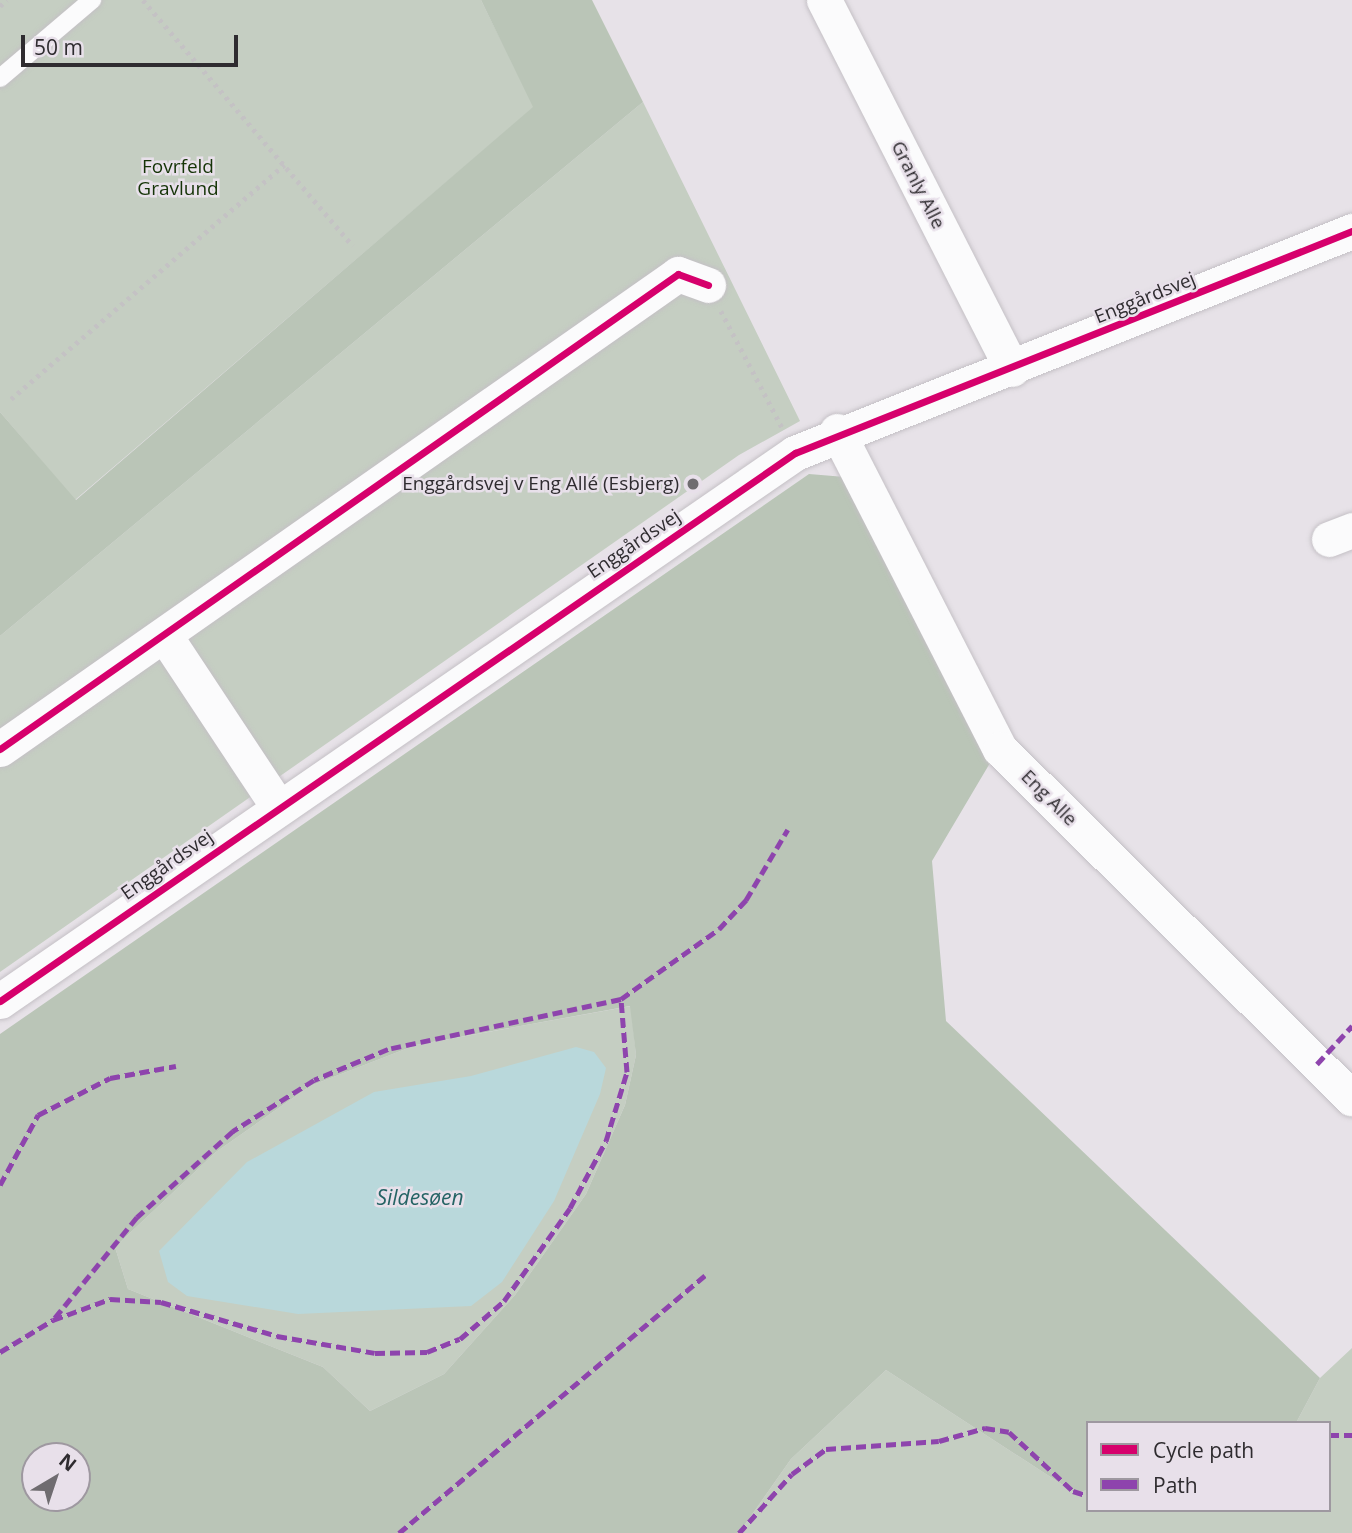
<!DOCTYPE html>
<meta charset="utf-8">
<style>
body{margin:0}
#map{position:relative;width:1352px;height:1533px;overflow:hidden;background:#e7e2e8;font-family:"Open Sans",sans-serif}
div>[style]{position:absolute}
.green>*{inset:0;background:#c5cec2}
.forest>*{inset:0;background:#bac5b7}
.water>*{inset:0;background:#b9d8db}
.path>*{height:4.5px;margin-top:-2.25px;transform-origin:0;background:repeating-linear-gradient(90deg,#c4c2c4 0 3.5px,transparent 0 8.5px)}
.roads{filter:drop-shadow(0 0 2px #c4c0c5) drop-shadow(0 0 2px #c4c0c5)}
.lane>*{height:18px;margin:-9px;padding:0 9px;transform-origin:9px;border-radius:9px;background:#fbfbfc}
.street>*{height:35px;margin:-17.5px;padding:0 17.5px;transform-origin:17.5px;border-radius:17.5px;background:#fbfbfc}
.quiet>*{height:5px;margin-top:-2.5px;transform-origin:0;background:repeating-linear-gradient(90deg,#8e44ad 0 10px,transparent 0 15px)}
.cycleway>*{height:7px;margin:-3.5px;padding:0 3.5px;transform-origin:3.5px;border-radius:3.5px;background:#d6006c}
.dots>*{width:19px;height:19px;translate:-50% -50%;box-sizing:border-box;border:4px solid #e8e0ea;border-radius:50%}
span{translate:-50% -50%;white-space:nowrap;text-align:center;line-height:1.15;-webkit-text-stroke:5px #e8e0ea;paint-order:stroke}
.park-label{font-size:19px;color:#153407}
.street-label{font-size:19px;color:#2f2c30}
.poi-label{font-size:19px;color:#2f2c30}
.right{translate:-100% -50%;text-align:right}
.water-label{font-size:21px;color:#246364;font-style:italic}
.legend{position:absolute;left:1086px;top:1421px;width:245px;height:91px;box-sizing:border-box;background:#e8e0ea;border:2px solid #9e98a0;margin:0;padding:9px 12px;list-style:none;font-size:21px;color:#2f2c30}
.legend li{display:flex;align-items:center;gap:14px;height:35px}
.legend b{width:35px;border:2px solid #9e98a0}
.north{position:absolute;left:21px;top:1442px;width:70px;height:70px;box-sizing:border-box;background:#e8e0ea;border:2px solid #9e98a0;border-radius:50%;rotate:39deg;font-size:19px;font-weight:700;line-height:28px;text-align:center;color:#2f2c30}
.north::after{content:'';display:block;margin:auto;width:24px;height:32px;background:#6f6c70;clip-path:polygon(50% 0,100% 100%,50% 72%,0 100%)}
.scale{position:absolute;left:21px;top:35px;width:217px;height:32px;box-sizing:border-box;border:4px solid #2f2c30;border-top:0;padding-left:9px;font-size:21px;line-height:24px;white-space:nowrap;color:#2f2c30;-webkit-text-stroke:5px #e8e0ea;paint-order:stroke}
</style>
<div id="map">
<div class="green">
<div style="clip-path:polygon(0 0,481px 0,534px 107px,75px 500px,0 412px)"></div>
<div style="clip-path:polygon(643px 102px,800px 421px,739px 455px,0 972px,0 636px)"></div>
<div style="clip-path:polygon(631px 1006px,636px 1055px,625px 1105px,586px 1194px,515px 1295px,444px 1374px,370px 1411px,323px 1367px,128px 1289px,115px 1247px,216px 1152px,310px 1086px,416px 1045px)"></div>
<div style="clip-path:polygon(1352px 1348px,1352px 1533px,739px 1533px,791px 1459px,886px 1370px,1075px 1493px,1088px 1490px,1088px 1510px,1329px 1510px,1329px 1423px,1296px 1423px,1320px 1378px)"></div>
</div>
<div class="forest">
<div style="clip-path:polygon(481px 0,592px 0,643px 102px,0 636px,0 412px,76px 500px,533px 107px)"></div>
<div style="clip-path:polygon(evenodd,809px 474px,845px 477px,990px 763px,932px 861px,946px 1021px,1320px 1378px,1296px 1423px,1088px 1423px,1088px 1490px,1075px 1493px,886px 1370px,791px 1459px,739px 1533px,0 1533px,0 1034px,809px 474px,630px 1006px,636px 1055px,625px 1105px,586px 1194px,515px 1295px,444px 1374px,370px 1411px,323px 1367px,128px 1289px,115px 1247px,216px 1152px,310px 1086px,416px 1045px,630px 1006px,809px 474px,35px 1456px,77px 1456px,77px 1498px,35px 1498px,35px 1456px)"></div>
</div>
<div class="water">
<div style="clip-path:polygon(576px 1047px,594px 1052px,606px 1068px,600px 1094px,554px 1201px,502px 1282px,471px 1306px,298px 1314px,187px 1296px,168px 1282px,159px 1251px,247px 1162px,374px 1092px,471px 1076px)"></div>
</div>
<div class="path">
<div style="left:143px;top:0;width:323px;rotate:49.5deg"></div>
<div style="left:0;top:6px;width:9px;rotate:-41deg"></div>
<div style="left:721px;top:311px;width:131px;rotate:62.3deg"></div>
<div style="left:11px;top:399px;width:360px;rotate:-40.6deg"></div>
</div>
<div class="roads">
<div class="lane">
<div style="left:0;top:78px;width:121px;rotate:-40.3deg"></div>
</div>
<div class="street">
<div style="left:824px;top:0;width:414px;rotate:63deg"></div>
<div style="left:837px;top:431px;width:357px;rotate:62.9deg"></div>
<div style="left:1000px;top:749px;width:496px;rotate:44.8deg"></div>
<div style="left:1329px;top:539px;width:25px;rotate:-21deg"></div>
<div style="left:165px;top:636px;width:205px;rotate:56.5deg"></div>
<div style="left:0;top:749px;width:828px;rotate:-35.01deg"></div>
<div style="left:678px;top:274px;width:32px;rotate:20deg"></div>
<div style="left:0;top:1001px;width:966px;rotate:-34.58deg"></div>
<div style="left:795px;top:453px;width:600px;rotate:-21.73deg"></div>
</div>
</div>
<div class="quiet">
<div style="left:621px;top:999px;width:120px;rotate:-35.5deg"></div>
<div style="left:719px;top:929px;width:40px;rotate:-47deg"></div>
<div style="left:746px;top:900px;width:82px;rotate:-59.4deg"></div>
<div style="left:1317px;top:1064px;width:52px;rotate:-47.4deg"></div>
<div style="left:0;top:1185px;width:80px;rotate:-61.5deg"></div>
<div style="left:38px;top:1115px;width:81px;rotate:-27.2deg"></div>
<div style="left:110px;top:1078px;width:67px;rotate:-10.3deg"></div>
<div style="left:0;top:1352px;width:62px;rotate:-31.1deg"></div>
<div style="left:53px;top:1320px;width:61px;rotate:-20.2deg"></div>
<div style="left:110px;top:1299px;width:51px;rotate:3.4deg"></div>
<div style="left:161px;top:1302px;width:121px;rotate:16.3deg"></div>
<div style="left:277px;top:1336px;width:99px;rotate:9.8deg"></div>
<div style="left:375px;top:1353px;width:52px;rotate:-1.1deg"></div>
<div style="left:427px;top:1352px;width:35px;rotate:-22deg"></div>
<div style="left:460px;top:1339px;width:58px;rotate:-40.8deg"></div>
<div style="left:504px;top:1301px;width:114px;rotate:-54.6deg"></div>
<div style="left:570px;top:1208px;width:76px;rotate:-61.8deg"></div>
<div style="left:606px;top:1141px;width:72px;rotate:-73.1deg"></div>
<div style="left:627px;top:1072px;width:73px;rotate:-94.7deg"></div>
<div style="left:621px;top:999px;width:238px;rotate:167.9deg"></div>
<div style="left:388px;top:1049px;width:80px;rotate:157.3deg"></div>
<div style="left:314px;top:1080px;width:96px;rotate:147.8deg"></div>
<div style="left:233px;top:1131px;width:129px;rotate:138.1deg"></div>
<div style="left:137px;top:1217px;width:133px;rotate:129.2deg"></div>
<div style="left:1329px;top:1435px;width:23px"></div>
<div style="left:399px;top:1533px;width:400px;rotate:-40.1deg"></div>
<div style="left:739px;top:1533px;width:79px;rotate:-48.1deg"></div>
<div style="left:792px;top:1474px;width:42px;rotate:-36.3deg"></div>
<div style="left:826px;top:1449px;width:113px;rotate:-4deg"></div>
<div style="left:939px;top:1441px;width:48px;rotate:-15.8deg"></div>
<div style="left:985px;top:1428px;width:24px;rotate:9deg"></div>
<div style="left:1009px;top:1432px;width:87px;rotate:42.7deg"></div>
<div style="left:1073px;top:1491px;width:16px;rotate:18deg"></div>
</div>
<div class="cycleway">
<div style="left:0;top:749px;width:828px;rotate:-35.01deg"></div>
<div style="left:678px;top:274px;width:32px;rotate:20deg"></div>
<div style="left:0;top:1001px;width:966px;rotate:-34.58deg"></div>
<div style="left:795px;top:453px;width:600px;rotate:-21.73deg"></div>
</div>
<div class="dots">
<div style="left:693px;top:484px;background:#6f6c70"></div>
</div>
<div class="park-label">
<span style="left:178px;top:178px">Fovrfeld<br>Gravlund</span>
</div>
<div class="street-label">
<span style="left:918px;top:185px;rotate:63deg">Granly Alle</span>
<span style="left:1145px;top:298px;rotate:-22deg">Enggårdsvej</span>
<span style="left:634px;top:544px;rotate:-34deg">Enggårdsvej</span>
<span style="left:1049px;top:798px;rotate:45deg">Eng Alle</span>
<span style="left:167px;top:865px;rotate:-35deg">Enggårdsvej</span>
</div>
<div class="poi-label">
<span class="right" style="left:679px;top:484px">Enggårdsvej v Eng Allé (Esbjerg)</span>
</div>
<div class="water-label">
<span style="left:420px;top:1197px">Sildesøen</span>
</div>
<ul class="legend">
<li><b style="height:9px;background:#d6006c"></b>Cycle path</li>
<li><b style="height:9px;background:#8e44ad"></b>Path</li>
</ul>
<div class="north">N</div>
<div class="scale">50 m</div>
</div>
